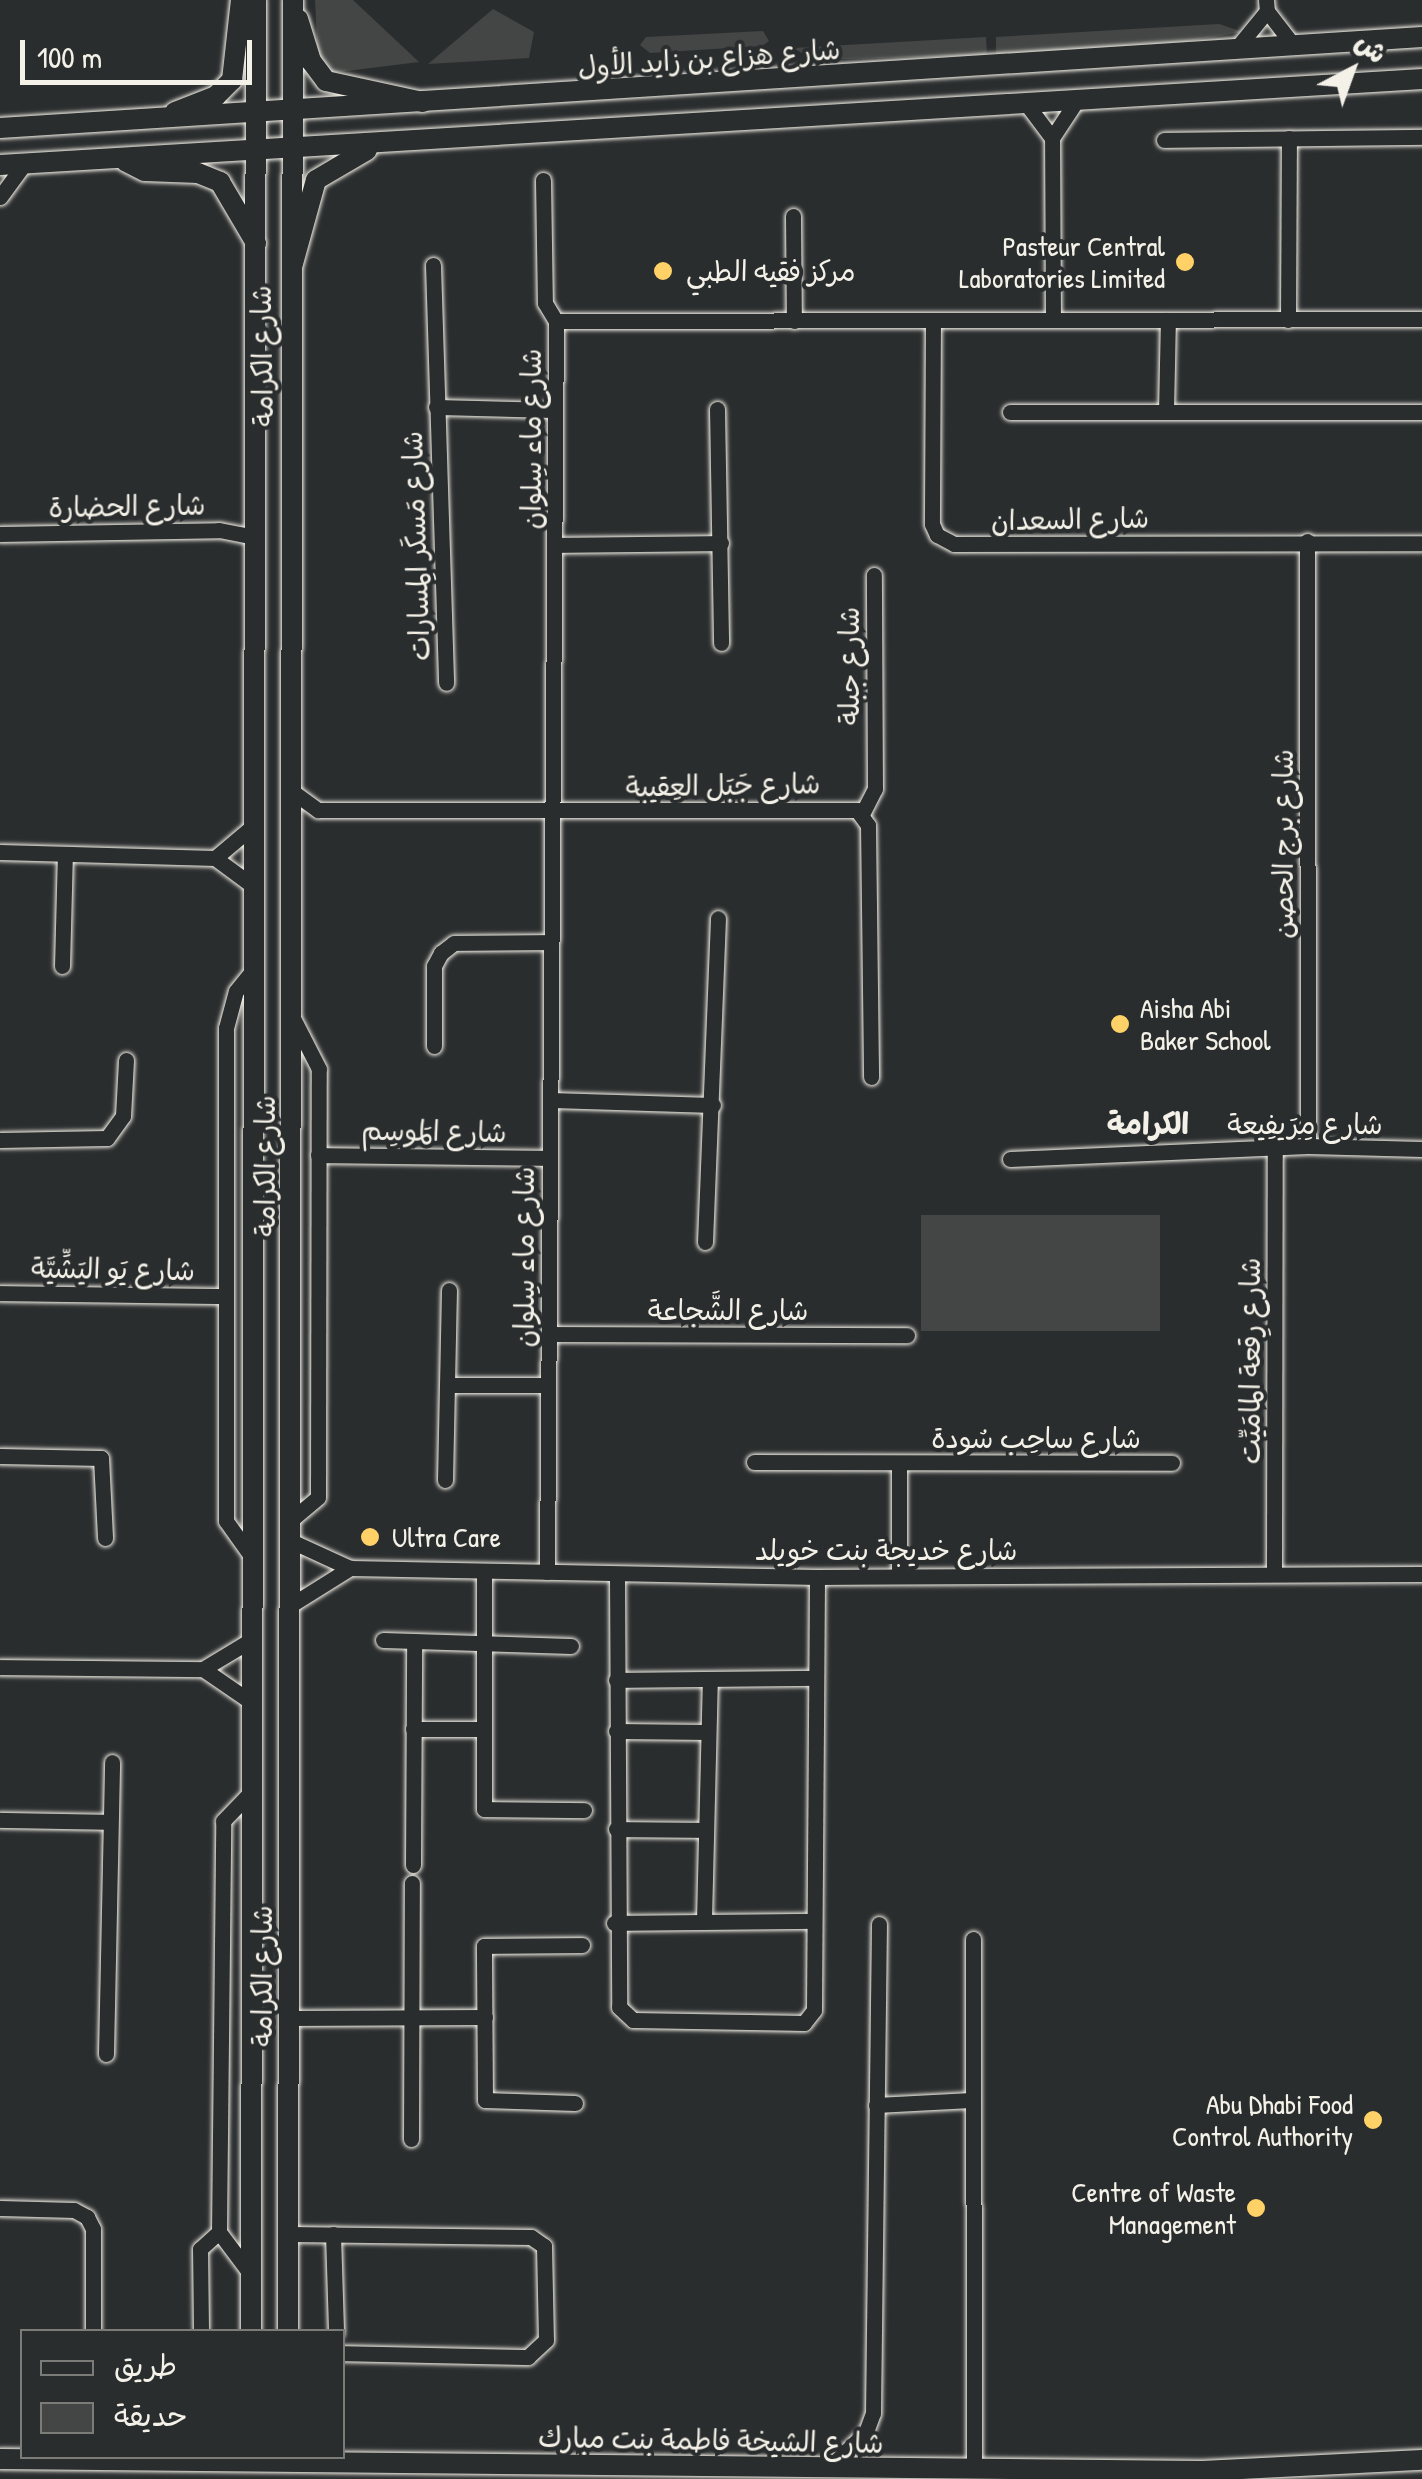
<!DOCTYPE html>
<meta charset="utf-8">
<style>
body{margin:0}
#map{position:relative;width:1422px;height:2479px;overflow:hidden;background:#2a2d2e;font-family:"Patrick Hand","Playpen Sans Arabic",sans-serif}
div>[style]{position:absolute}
.green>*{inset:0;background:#444645;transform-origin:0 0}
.roads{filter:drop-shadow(0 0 2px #f4f1e8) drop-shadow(0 0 2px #f4f1e8)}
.minor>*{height:15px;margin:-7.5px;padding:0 7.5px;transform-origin:7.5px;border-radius:7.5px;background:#2a2d2e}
.major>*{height:20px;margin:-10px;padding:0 10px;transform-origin:10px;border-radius:10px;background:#2a2d2e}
.dots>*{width:28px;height:28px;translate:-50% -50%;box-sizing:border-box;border:5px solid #2a2d2e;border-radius:50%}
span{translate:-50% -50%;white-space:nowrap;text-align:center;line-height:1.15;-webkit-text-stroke:8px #2a2d2e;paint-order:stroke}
.street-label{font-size:28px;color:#f4f1e8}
.poi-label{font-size:28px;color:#f4f1e8}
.right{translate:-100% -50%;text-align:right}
.left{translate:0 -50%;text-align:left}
.neighbourhood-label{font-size:30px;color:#f4f1e8;font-weight:700}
.legend{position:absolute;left:20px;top:2329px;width:325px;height:130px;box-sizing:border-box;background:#2a2d2e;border:2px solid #7b7b78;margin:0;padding:12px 18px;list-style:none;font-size:30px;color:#f4f1e8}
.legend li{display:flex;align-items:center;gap:20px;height:50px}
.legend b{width:50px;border:2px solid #7b7b78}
.north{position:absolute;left:1302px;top:20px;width:100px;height:100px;-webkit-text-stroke:8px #2a2d2e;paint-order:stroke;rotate:41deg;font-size:28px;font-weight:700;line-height:40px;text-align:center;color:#f4f1e8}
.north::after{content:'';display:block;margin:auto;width:35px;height:45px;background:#f4f1e8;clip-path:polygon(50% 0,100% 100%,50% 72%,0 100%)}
.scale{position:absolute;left:20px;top:40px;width:232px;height:45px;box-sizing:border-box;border:5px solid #f4f1e8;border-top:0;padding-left:12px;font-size:30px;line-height:35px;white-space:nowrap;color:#f4f1e8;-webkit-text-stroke:8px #2a2d2e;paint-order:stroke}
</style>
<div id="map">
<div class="green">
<div style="clip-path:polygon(315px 0,353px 0,419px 62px,331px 73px,318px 60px)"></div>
<div style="clip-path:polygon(493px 9px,534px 32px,529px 58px,428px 64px)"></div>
<div style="clip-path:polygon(1219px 24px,1243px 32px,1141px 49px,996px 55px,996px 37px)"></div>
<div style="clip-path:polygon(763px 31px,769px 41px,762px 46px,650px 53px,640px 45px,646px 37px)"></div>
<div style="clip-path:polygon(986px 37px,987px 55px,814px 60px,793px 48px)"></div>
<div style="left:921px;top:1215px;width:239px;height:116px"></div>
</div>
<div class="roads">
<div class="minor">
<div style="left:1266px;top:0;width:11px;rotate:85deg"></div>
<div style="left:1267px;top:11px;width:44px;rotate:52.4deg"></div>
<div style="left:1235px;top:50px;width:50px;rotate:-50.6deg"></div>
<div style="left:1025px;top:102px;width:45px;rotate:53.1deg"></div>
<div style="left:1164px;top:140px;width:258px;rotate:-0.7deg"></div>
<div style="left:543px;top:180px;width:123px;rotate:89.1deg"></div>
<div style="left:545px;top:303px;width:21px;rotate:59deg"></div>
<div style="left:0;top:197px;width:42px;rotate:-53.7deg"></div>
<div style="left:793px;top:216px;width:105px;rotate:89.5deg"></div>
<div style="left:433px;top:265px;width:418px;rotate:88.2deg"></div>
<div style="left:933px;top:320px;width:204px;rotate:90.3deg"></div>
<div style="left:932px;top:524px;width:12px;rotate:66deg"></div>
<div style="left:937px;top:535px;width:19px;rotate:28deg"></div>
<div style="left:954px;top:544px;width:468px;rotate:-0.1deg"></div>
<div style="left:1053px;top:320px;width:182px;rotate:-90.3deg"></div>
<div style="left:1052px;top:138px;width:45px;rotate:-56.7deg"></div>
<div style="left:1288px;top:320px;width:182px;rotate:-89.7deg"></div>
<div style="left:556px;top:321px;width:866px;rotate:-0.13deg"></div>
<div style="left:436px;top:407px;width:118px;rotate:1.5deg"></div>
<div style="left:717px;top:409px;width:234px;rotate:89deg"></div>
<div style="left:1010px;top:412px;width:412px"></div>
<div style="left:1166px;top:412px;width:92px;rotate:-88.8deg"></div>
<div style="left:0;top:534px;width:219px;rotate:-1deg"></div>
<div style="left:219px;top:530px;width:36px;rotate:11deg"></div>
<div style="left:1307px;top:541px;width:605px;rotate:89.91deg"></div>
<div style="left:556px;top:545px;width:165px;rotate:-0.7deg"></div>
<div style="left:293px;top:792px;width:31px;rotate:36deg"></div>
<div style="left:318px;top:810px;width:539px"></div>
<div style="left:857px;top:810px;width:19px;rotate:54deg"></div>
<div style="left:868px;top:825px;width:252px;rotate:89.3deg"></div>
<div style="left:862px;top:814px;width:28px;rotate:-63deg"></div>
<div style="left:875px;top:789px;width:214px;rotate:-90.3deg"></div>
<div style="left:0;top:852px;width:215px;rotate:1.6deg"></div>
<div style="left:215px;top:858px;width:47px;rotate:36.4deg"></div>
<div style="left:215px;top:858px;width:50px;rotate:-40.1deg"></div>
<div style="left:62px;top:966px;width:111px;rotate:-88.5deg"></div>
<div style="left:434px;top:1046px;width:80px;rotate:-90deg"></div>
<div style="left:434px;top:966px;width:15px;rotate:-62deg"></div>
<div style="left:441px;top:953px;width:16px;rotate:-38deg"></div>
<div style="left:454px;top:943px;width:97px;rotate:-0.6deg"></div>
<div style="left:551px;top:1100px;width:162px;rotate:1.8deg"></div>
<div style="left:0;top:1140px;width:107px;rotate:-1.1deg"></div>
<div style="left:107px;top:1138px;width:27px;rotate:-54deg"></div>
<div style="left:123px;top:1116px;width:56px;rotate:-86.9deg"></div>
<div style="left:318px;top:1155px;width:231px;rotate:0.7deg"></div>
<div style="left:1010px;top:1159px;width:298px;rotate:-2.5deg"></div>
<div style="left:1308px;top:1146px;width:114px;rotate:1.5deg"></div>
<div style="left:705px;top:1242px;width:324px;rotate:-87.7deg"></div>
<div style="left:0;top:1293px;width:226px;rotate:0.8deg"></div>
<div style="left:549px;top:1334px;width:358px;rotate:0.2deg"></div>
<div style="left:447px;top:1385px;width:100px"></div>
<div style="left:0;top:1456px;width:101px;rotate:1.1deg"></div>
<div style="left:101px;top:1458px;width:80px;rotate:87.1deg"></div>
<div style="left:754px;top:1462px;width:418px;rotate:0.1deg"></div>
<div style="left:445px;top:1480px;width:190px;rotate:-88.8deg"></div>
<div style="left:291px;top:1520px;width:35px;rotate:-40deg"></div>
<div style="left:318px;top:1497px;width:428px;rotate:-89.9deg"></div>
<div style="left:319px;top:1069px;width:57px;rotate:-117deg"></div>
<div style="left:291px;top:1541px;width:65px;rotate:24.6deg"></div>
<div style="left:350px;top:1568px;width:467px;rotate:1.1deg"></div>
<div style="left:817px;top:1577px;width:605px;rotate:-0.28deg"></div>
<div style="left:251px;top:1556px;width:43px;rotate:-125.5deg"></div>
<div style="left:226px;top:1521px;width:493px;rotate:-90deg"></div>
<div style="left:226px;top:1028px;width:38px;rotate:-75deg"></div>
<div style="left:236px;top:991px;width:27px;rotate:-51deg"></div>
<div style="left:484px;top:1571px;width:238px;rotate:90deg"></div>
<div style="left:484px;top:1809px;width:100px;rotate:0.6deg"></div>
<div style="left:547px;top:1572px;width:1251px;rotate:-89.59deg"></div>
<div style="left:1274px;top:1574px;width:425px;rotate:-89.9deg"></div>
<div style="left:617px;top:1575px;width:432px;rotate:89.7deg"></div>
<div style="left:619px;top:2007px;width:19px;rotate:43deg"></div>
<div style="left:633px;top:2020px;width:171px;rotate:1deg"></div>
<div style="left:804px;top:2023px;width:16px;rotate:-52deg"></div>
<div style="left:814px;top:2010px;width:433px;rotate:-89.6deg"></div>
<div style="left:899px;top:1576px;width:113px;rotate:-90deg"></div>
<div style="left:291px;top:1605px;width:70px;rotate:-32.1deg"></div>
<div style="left:251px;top:1640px;width:56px;rotate:148.9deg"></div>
<div style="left:203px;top:1669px;width:58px;rotate:34.5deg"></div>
<div style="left:383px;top:1640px;width:188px;rotate:1.8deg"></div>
<div style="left:0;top:1667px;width:203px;rotate:0.6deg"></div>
<div style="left:616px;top:1680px;width:199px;rotate:-0.6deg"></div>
<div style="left:413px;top:1729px;width:70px"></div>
<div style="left:616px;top:1731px;width:92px;rotate:0.6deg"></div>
<div style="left:0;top:1820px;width:110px;rotate:1deg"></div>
<div style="left:616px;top:1829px;width:89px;rotate:0.6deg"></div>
<div style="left:413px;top:1865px;width:224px;rotate:-89.7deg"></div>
<div style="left:704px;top:1920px;width:241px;rotate:-88.6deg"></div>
<div style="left:614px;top:1923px;width:199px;rotate:-0.6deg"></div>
<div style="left:973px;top:1939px;width:531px;rotate:89.89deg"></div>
<div style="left:289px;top:2018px;width:196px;rotate:-0.3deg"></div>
<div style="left:106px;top:2054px;width:292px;rotate:-88.8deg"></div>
<div style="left:575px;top:2103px;width:90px;rotate:-178.1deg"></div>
<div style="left:485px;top:2100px;width:154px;rotate:-90.4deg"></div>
<div style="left:484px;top:1946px;width:98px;rotate:-0.6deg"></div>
<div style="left:876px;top:2105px;width:95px;rotate:-3deg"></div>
<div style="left:411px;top:2139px;width:256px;rotate:-89.8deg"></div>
<div style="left:0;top:2208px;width:74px;rotate:1.5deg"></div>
<div style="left:74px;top:2210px;width:15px;rotate:28deg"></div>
<div style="left:87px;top:2217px;width:13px;rotate:63deg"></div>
<div style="left:93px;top:2229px;width:103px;rotate:90deg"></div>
<div style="left:289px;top:2234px;width:242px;rotate:0.7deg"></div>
<div style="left:531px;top:2237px;width:16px;rotate:35deg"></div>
<div style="left:544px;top:2246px;width:94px;rotate:88.8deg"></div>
<div style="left:546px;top:2340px;width:25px;rotate:137deg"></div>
<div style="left:528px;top:2357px;width:186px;rotate:-178.8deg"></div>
<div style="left:333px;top:2234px;width:98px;rotate:88.2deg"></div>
<div style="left:249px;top:2272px;width:50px;rotate:-126.9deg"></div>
<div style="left:219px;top:2232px;width:411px;rotate:-89.4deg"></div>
<div style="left:223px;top:1821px;width:40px;rotate:-46deg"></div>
<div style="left:201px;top:2328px;width:79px;rotate:-90.7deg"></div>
<div style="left:200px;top:2249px;width:25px;rotate:-42deg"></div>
<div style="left:829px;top:2468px;width:52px;rotate:-44.2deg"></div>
<div style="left:866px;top:2432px;width:20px;rotate:-70deg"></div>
<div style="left:873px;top:2413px;width:489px;rotate:-89.3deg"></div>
</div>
<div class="major">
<div style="left:298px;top:19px;width:44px;rotate:72.8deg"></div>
<div style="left:311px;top:61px;width:25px;rotate:53deg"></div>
<div style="left:326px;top:81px;width:99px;rotate:12.2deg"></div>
<div style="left:175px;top:112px;width:44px;rotate:-21.3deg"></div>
<div style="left:216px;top:96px;width:23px;rotate:-45deg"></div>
<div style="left:232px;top:80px;width:81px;rotate:-83.6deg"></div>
<div style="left:0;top:128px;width:1425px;rotate:-3.66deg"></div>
<div style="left:125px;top:161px;width:22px;rotate:27deg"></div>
<div style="left:145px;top:171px;width:53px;rotate:2.2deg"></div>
<div style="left:198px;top:173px;width:24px;rotate:22deg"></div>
<div style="left:220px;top:182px;width:71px;rotate:59.5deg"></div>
<div style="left:0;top:165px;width:1425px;rotate:-3.46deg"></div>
<div style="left:292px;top:267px;width:90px;rotate:-74.6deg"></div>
<div style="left:316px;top:180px;width:59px;rotate:-30.5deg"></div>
<div style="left:251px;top:2332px;width:2332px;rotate:-89.88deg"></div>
<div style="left:288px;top:2332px;width:2332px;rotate:-89.88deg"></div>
<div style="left:0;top:2459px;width:1202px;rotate:0.57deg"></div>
<div style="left:1202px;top:2471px;width:220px;rotate:-2.9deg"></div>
</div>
</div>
<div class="dots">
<div style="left:1185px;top:262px;background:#ffd166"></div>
<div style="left:663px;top:271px;background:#ffd166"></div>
<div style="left:1120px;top:1024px;background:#ffd166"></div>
<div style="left:370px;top:1537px;background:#ffd166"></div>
<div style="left:1373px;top:2120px;background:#ffd166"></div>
<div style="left:1256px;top:2208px;background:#ffd166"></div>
</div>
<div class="street-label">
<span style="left:709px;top:58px;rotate:-4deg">شارع هزاع بن زايد الأول</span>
<span style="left:262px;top:356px;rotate:-91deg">شارع الكرامة</span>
<span style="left:531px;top:439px;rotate:-90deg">شارع ماء سِلوان</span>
<span style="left:127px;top:506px;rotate:-1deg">شارع الحضارة</span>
<span style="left:1070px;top:519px;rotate:-1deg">شارع السعدان</span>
<span style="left:416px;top:546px;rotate:-92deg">شارع مَسكَر المِسارات</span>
<span style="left:849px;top:666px;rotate:-90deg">شارع جبلة</span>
<span style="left:723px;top:785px;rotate:-1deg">شارع جَبَل العِقيبة</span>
<span style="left:1283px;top:844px;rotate:-90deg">شارع برج الحصن</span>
<span style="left:1305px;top:1124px">شارع مِرَيفِيعة</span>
<span style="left:434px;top:1131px;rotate:1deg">شارع المَوسِم</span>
<span style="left:265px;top:1166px;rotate:-90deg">شارع الكرامة</span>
<span style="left:524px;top:1257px;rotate:-90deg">شارع ماء سِلوان</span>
<span style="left:113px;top:1269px;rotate:1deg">شارع يَو اليَشِّيَّة</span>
<span style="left:728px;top:1310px">شارع الشَّجاعة</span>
<span style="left:1250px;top:1361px;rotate:-90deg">شارع رِقعة المامَيِّت</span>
<span style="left:1036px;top:1438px">شارع ساحِب سُودة</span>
<span style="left:886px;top:1550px">شارع خديجة بنت خويلد</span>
<span style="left:262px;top:1976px;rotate:-90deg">شارع الكرامة</span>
<span style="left:711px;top:2440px;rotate:1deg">شارع الشيخة فاطمة بنت مبارك</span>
</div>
<div class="poi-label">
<span class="right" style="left:1165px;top:262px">Pasteur Central<br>Laboratories Limited</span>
<span class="left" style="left:686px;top:271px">مركز فقيه الطبي</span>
<span class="left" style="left:1140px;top:1024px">Aisha Abi<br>Baker School</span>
<span class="left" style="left:392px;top:1537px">Ultra Care</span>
<span class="right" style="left:1353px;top:2120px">Abu Dhabi Food<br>Control Authority</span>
<span class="right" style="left:1236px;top:2208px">Centre of Waste<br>Management</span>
</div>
<div class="neighbourhood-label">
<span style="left:1148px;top:1123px">الكرامة</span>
</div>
<ul class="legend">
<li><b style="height:12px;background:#2a2d2e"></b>طريق</li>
<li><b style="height:28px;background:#444645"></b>حديقة</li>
</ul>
<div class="north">ش</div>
<div class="scale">100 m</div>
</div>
